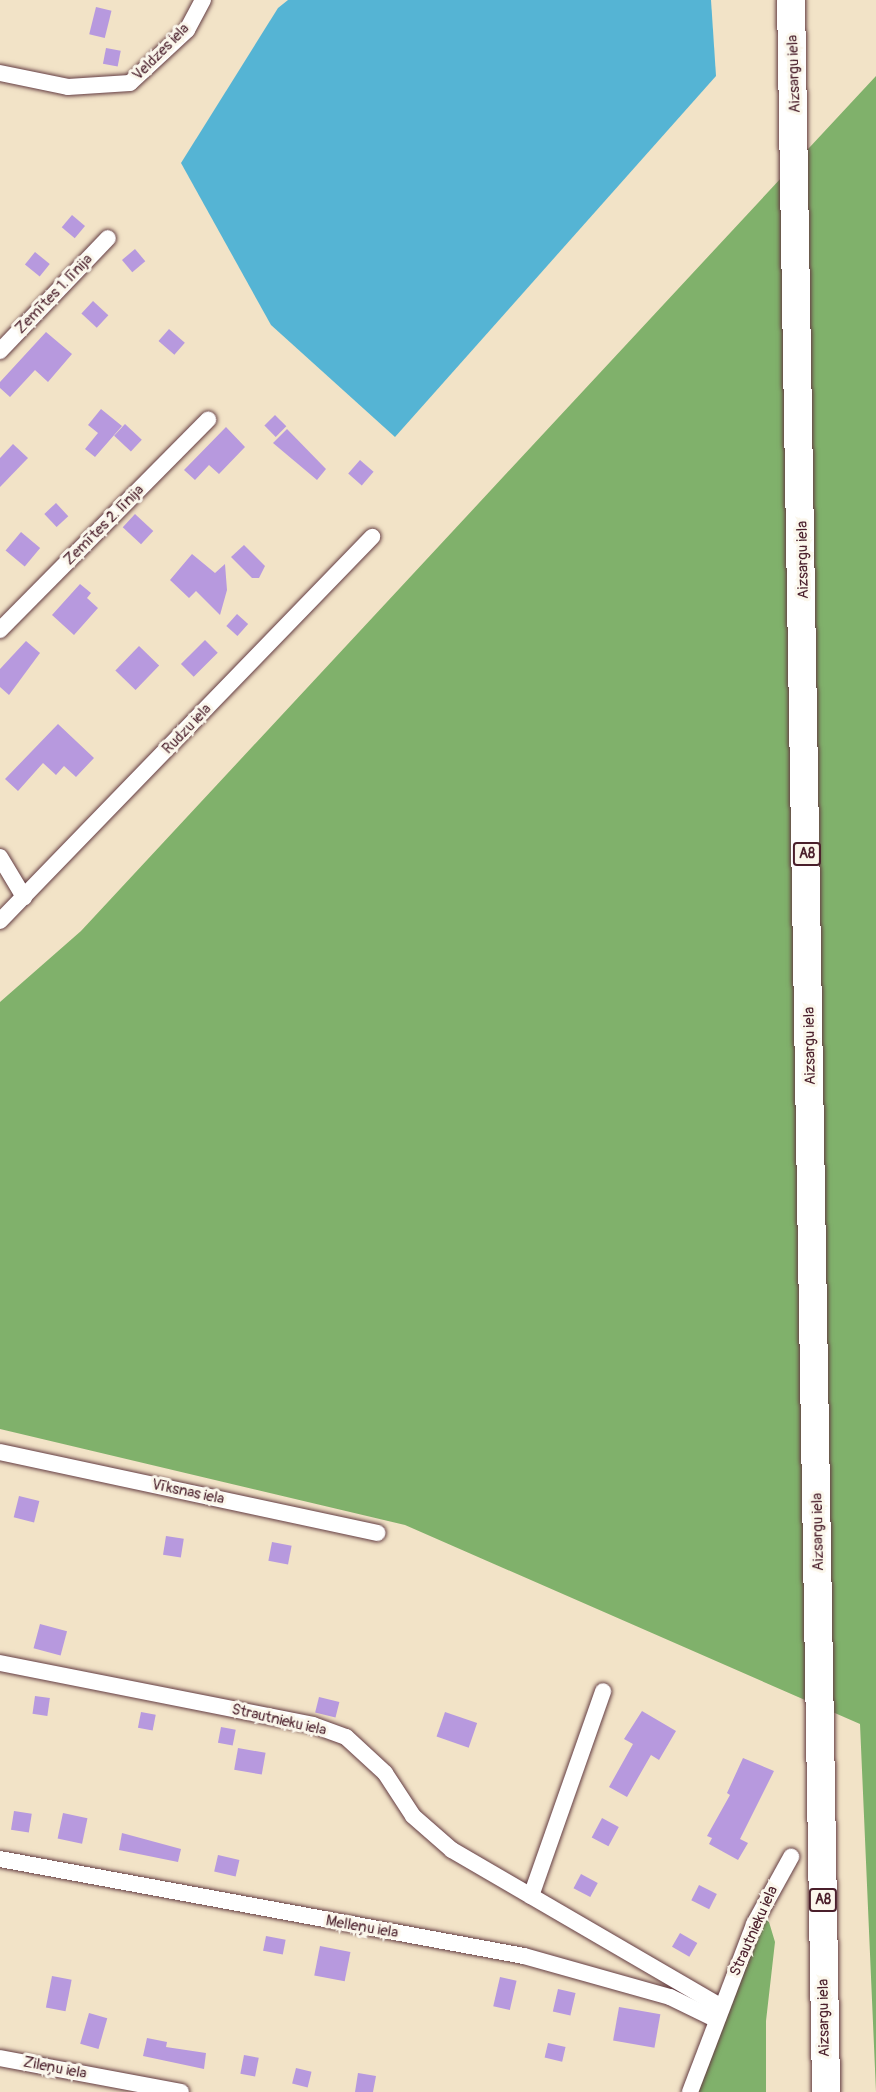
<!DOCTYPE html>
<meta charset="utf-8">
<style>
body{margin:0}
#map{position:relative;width:876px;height:2092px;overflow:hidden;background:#f2e3c7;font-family:Pangolin,sans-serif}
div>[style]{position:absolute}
.forest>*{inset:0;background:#80b16b}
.water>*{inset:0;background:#55b4d4}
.building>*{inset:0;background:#b799de;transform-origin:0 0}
.roads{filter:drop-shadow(0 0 2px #633c42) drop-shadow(0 0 2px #633c42)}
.minor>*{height:16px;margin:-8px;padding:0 8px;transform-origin:8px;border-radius:8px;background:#fff}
.trunk>*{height:28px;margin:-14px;padding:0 14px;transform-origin:14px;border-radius:14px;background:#fff}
span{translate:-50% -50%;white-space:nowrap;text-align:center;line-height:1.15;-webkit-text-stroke:6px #fbf7ec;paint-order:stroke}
.shield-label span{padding:2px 4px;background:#fbf7ec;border:2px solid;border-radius:4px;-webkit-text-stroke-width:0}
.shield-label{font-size:14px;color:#4a1f2b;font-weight:700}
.street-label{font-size:15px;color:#4a1f2b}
</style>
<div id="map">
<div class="forest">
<div style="clip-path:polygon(876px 76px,876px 2092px,860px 1724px,405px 1525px,0 1429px,0 1002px,81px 931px)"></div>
<div style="clip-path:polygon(766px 1912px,775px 1942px,766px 2021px,766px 2092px,698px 2092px)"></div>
</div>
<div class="water">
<div style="clip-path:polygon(288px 0,711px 0,716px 76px,395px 437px,271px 325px,181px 163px,278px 8px)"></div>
</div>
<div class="building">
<div style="left:96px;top:7px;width:16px;height:28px;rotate:14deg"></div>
<div style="left:106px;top:48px;width:15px;height:16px;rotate:11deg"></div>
<div style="left:72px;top:215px;width:17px;height:16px;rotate:40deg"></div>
<div style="left:135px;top:249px;width:16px;height:17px;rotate:50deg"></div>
<div style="left:35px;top:252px;width:19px;height:16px;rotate:39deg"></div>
<div style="left:93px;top:301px;width:21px;height:17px;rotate:43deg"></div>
<div style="left:169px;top:329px;width:21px;height:16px;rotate:41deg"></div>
<div style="clip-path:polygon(46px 332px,72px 354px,48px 382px,35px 370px,10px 397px,0 388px,0 382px)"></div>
<div style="clip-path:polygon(101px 409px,122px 426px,95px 457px,85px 449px,98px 433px,88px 425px)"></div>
<div style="left:275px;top:415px;width:16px;height:15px;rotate:45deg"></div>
<div style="left:125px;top:424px;width:23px;height:16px;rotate:43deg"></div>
<div style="clip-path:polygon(226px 427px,245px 447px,219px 474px,209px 465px,195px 480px,184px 470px)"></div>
<div style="clip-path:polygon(287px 429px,326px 469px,317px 480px,273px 443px)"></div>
<div style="clip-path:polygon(13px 444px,28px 458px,0 487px,0 458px)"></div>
<div style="left:360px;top:460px;width:18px;height:18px;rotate:41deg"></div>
<div style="left:56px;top:503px;width:18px;height:16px;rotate:47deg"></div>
<div style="left:135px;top:514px;width:25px;height:18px;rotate:43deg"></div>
<div style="left:21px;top:532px;width:25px;height:24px;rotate:40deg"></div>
<div style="clip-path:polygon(244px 545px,265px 566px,259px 578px,252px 578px,231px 557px)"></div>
<div style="clip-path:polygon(192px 554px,215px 573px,225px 564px,227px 590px,220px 615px,196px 591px,189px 598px,170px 580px)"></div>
<div style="clip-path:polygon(80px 584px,91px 593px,87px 598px,98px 608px,74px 635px,52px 615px)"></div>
<div style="left:237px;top:614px;width:15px;height:16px;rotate:42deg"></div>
<div style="left:205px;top:640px;width:18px;height:34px;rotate:45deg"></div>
<div style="clip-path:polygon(26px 641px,40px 653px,9px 695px,0 687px,0 669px)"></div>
<div style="left:139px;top:646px;width:28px;height:34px;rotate:44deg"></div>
<div style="clip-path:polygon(58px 724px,94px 758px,76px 777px,64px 766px,56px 775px,43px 763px,18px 791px,5px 779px)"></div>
<div style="left:19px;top:1496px;width:21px;height:22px;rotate:14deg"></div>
<div style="left:166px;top:1536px;width:18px;height:19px;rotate:9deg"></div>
<div style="left:272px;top:1542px;width:20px;height:19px;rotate:11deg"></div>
<div style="left:40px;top:1624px;width:28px;height:25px;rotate:15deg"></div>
<div style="left:35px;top:1696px;width:15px;height:18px;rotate:8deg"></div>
<div style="left:319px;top:1697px;width:21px;height:16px;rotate:14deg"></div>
<div style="clip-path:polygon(642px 1711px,676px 1731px,659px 1760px,651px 1755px,627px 1797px,609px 1787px,633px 1744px,624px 1739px)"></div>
<div style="left:141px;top:1712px;width:15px;height:16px;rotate:11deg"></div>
<div style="left:445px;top:1712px;width:34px;height:26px;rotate:19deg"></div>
<div style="left:221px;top:1727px;width:15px;height:16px;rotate:11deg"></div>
<div style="left:238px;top:1748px;width:28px;height:22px;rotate:10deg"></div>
<div style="clip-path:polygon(743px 1758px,774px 1771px,740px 1839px,748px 1843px,738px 1860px,709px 1844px,712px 1838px,707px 1836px,730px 1795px,727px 1793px)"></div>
<div style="left:14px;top:1811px;width:18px;height:19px;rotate:9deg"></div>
<div style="left:63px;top:1813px;width:25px;height:26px;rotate:12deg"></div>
<div style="left:602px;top:1818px;width:19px;height:22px;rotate:28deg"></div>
<div style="clip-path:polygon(122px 1833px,181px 1849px,178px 1862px,119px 1850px)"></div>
<div style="left:218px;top:1855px;width:22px;height:17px;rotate:13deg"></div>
<div style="left:581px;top:1874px;width:19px;height:16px;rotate:28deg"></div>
<div style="left:699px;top:1885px;width:20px;height:17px;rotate:27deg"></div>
<div style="left:680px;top:1933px;width:20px;height:16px;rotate:30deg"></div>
<div style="left:266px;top:1936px;width:20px;height:15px;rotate:11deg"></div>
<div style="left:320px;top:1946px;width:31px;height:30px;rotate:11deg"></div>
<div style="left:52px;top:1976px;width:20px;height:32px;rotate:11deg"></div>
<div style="left:500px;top:1977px;width:17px;height:30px;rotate:13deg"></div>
<div style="left:558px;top:1989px;width:18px;height:23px;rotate:13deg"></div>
<div style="left:619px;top:2007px;width:42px;height:34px;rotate:10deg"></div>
<div style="left:89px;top:2013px;width:19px;height:32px;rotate:16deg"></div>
<div style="clip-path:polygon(147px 2038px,167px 2042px,166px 2047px,206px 2053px,204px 2069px,143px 2056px)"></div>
<div style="left:548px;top:2043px;width:18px;height:15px;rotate:13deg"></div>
<div style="left:244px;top:2055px;width:15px;height:19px;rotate:11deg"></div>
<div style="left:296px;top:2068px;width:16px;height:16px;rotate:14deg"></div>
<div style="clip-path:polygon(358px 2073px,376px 2076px,373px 2092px,355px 2092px)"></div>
</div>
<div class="roads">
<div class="minor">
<div style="left:0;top:73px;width:69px;rotate:11.6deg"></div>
<div style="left:68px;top:87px;width:62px;rotate:-3.7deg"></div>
<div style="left:130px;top:83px;width:78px;rotate:-42.9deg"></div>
<div style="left:187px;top:30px;width:34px;rotate:-62deg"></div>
<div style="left:0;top:351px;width:156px;rotate:-46.3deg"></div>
<div style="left:0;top:630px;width:296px;rotate:-45.3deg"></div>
<div style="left:0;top:857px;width:47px;rotate:59deg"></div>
<div style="left:0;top:921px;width:535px;rotate:-45.91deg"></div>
<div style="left:0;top:1452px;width:386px;rotate:12.1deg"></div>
<div style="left:0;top:1663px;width:319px;rotate:11.2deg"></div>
<div style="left:313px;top:1725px;width:35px;rotate:20deg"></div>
<div style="left:346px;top:1737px;width:53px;rotate:42.7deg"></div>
<div style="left:385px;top:1773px;width:51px;rotate:56.9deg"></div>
<div style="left:413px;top:1816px;width:52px;rotate:41.1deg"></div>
<div style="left:452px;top:1850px;width:312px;rotate:30.2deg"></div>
<div style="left:0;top:1859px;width:533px;rotate:10.49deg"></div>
<div style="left:524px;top:1956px;width:152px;rotate:15.7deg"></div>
<div style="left:670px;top:1997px;width:52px;rotate:26.1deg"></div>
<div style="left:531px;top:1896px;width:217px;rotate:-70.6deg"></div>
<div style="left:0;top:2058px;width:184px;rotate:10.6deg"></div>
<div style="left:690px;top:2092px;width:180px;rotate:-69.1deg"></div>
<div style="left:754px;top:1924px;width:77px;rotate:-61.1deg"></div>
</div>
<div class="trunk">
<div style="left:791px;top:0;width:2092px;rotate:89.04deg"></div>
</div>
</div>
<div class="shield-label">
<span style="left:807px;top:854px">A8</span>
<span style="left:823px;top:1900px">A8</span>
</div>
<div class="street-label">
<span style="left:161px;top:52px;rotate:-45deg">Veldzes iela</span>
<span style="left:794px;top:74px;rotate:-92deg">Aizsargu iela</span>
<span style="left:54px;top:294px;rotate:-46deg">Zemītes 1. līnija</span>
<span style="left:104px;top:525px;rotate:-45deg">Zemītes 2. līnija</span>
<span style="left:803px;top:560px;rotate:-91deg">Aizsargu iela</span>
<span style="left:187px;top:729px;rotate:-46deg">Rudzu iela</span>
<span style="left:810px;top:1046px;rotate:-91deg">Aizsargu iela</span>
<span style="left:188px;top:1492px;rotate:12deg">Vīksnas iela</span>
<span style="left:818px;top:1532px;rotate:-91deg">Aizsargu iela</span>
<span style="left:279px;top:1720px;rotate:13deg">Strautnieku iela</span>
<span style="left:362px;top:1927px;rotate:10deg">Melleņu iela</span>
<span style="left:754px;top:1931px;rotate:-66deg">Strautnieku iela</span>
<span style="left:824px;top:2018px;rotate:-91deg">Aizsargu iela</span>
<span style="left:55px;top:2068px;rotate:11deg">Zileņu iela</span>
</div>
</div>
